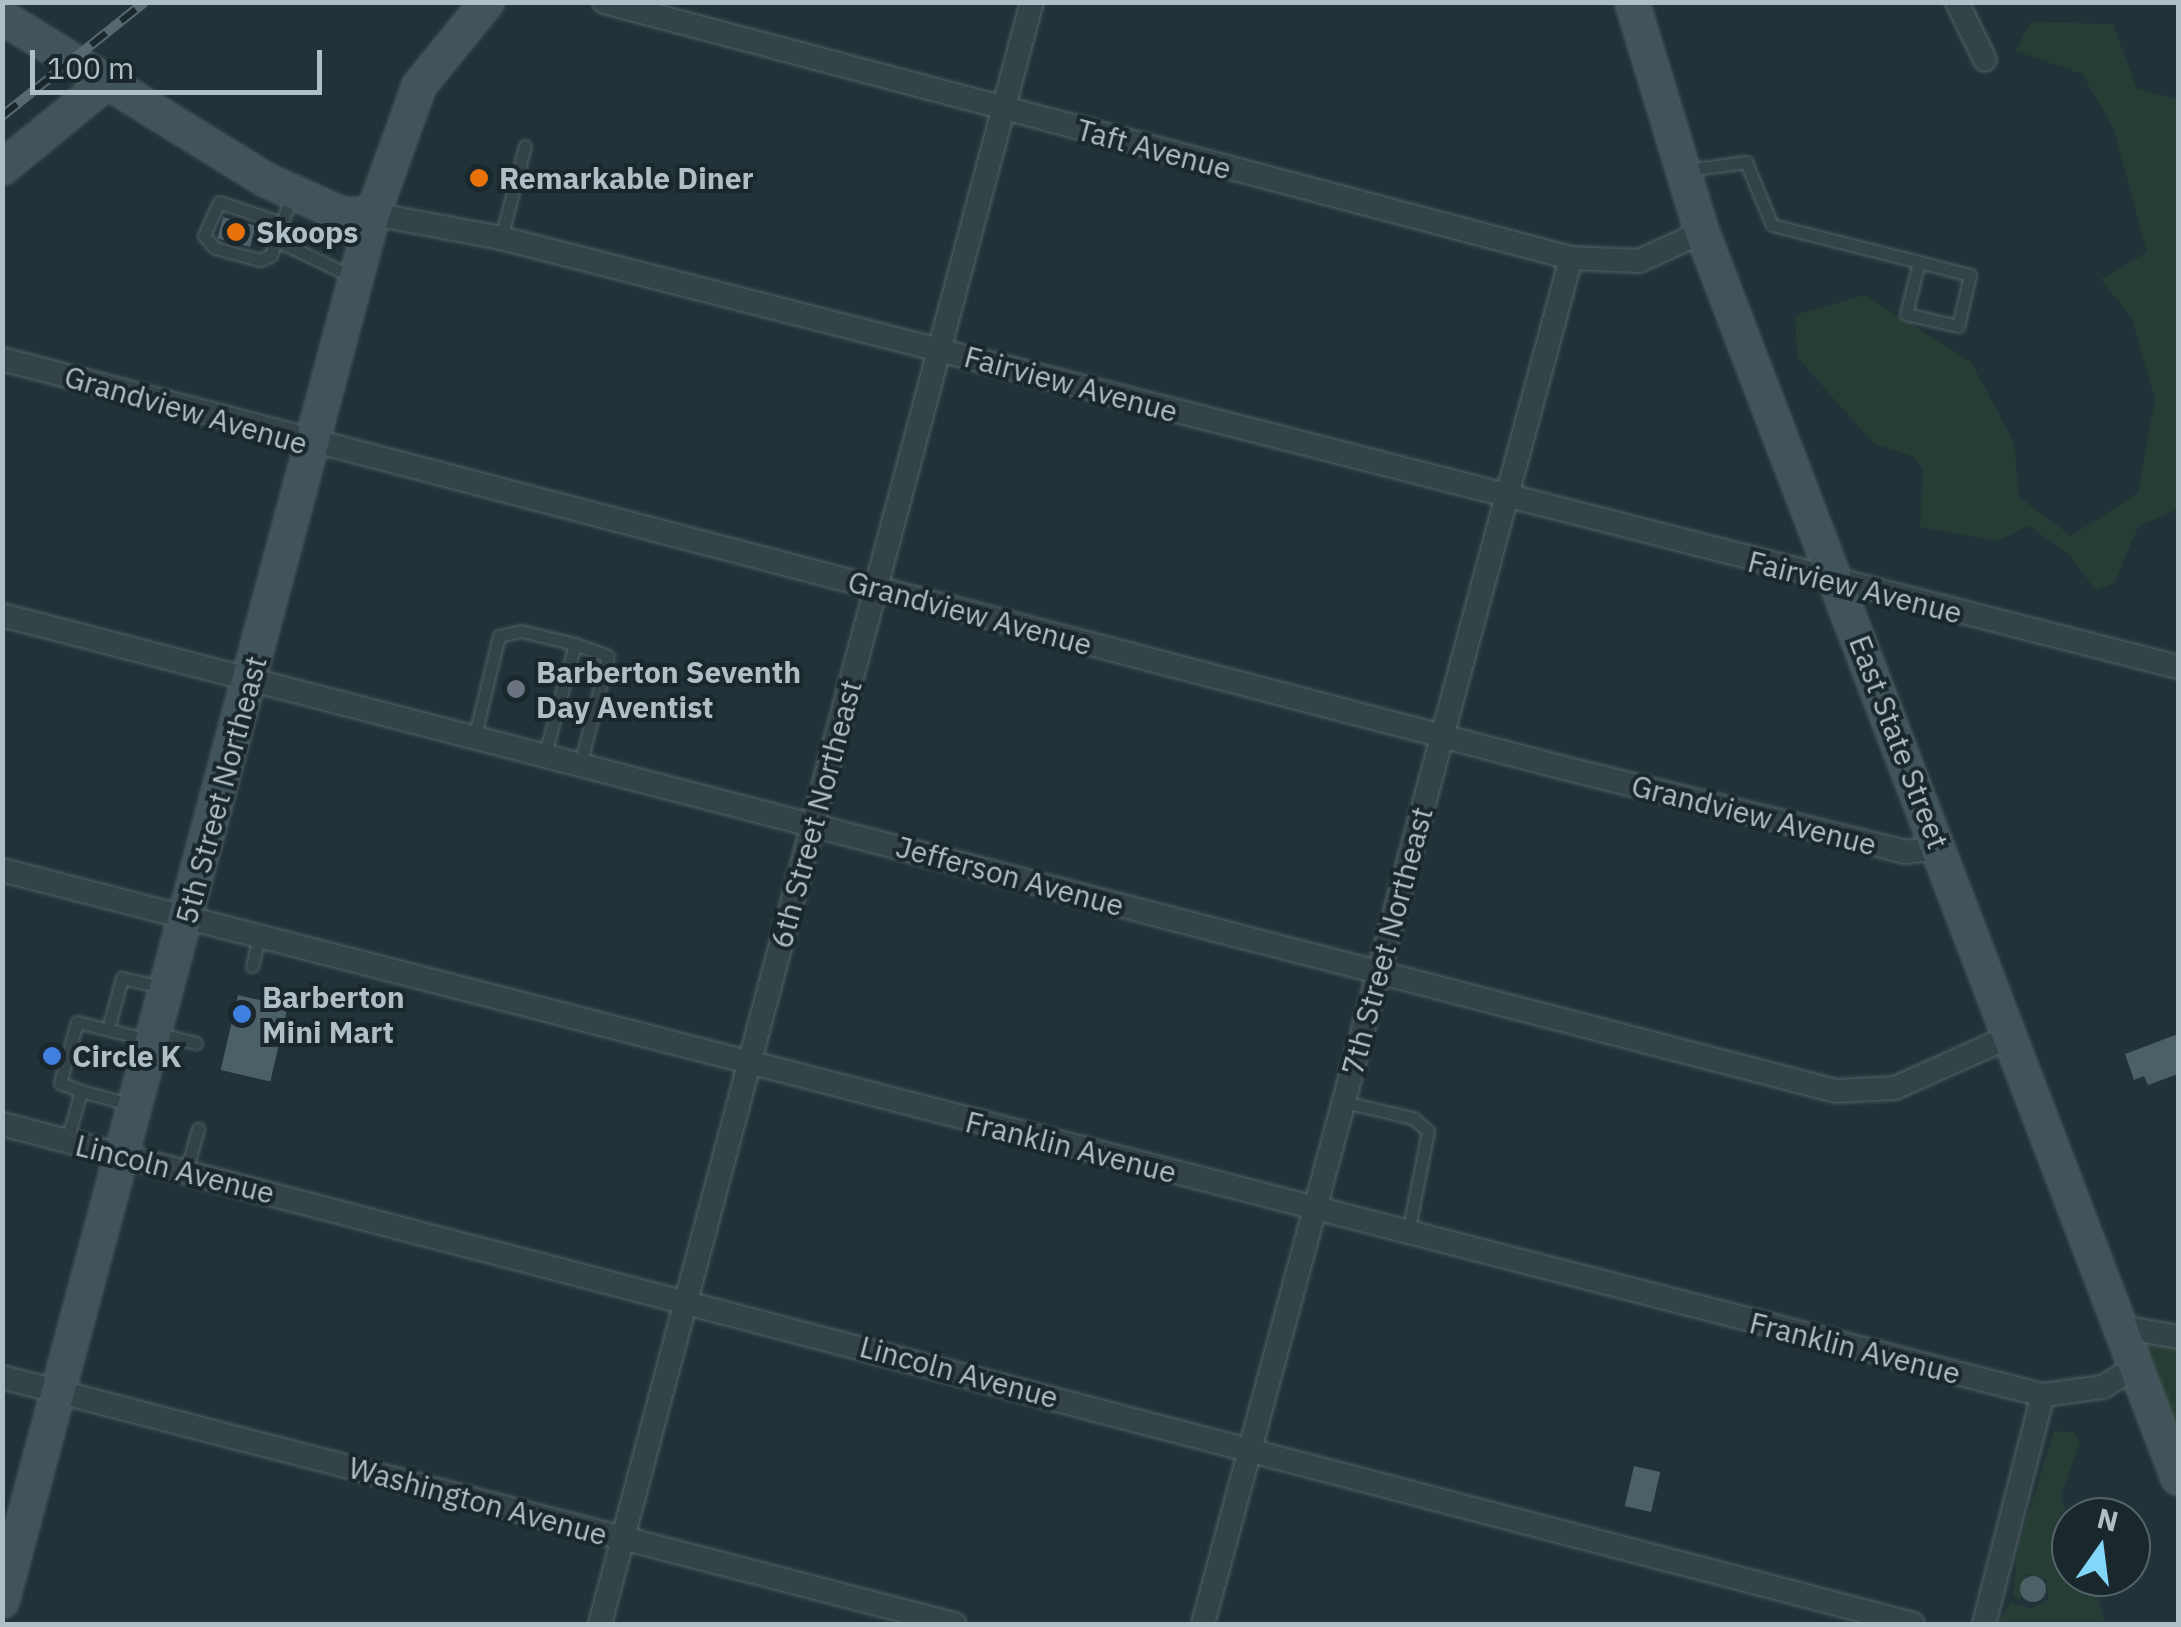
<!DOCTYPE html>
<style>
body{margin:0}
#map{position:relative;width:2181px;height:1627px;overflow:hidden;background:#213238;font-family:"IBM Plex Sans",sans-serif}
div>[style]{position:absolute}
.green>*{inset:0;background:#263d36}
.building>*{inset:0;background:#4c6067;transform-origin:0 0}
.round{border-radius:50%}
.roads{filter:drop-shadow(0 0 2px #526166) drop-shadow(0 0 2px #526166)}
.lane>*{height:11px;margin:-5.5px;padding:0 5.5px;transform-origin:5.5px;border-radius:5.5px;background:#344348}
.street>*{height:22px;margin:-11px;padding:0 11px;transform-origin:11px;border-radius:11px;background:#344348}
.secondary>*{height:32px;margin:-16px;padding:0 16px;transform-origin:16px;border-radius:16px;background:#42545b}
.rail>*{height:10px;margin-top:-5px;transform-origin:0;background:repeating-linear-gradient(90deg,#1a282d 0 19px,#566970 0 38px);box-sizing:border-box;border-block:2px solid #566970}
.dots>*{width:28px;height:28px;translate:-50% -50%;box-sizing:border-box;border:5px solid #1a282d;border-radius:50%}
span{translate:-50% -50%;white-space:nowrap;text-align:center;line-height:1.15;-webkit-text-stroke:8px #1a282d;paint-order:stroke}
.street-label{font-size:30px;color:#afbfc5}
.poi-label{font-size:30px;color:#afbfc5;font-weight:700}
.left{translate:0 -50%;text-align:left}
.frame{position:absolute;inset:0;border:5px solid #afbfc5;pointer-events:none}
.north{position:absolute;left:2051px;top:1497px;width:100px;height:100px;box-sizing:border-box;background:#1a282d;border:2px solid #56646a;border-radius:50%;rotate:14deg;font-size:28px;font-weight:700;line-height:40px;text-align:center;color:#afbfc5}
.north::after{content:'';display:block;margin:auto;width:35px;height:45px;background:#82d6f7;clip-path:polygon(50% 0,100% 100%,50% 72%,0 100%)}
.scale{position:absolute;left:30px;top:50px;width:292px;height:45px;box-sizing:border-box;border:5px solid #afbfc5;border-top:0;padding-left:12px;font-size:30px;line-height:35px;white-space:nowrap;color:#afbfc5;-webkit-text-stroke:8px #1a282d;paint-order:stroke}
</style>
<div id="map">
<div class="green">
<div style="clip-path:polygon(2031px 22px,2113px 24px,2137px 88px,2178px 100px,2178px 509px,2138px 527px,2115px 582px,2096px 591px,2069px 554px,2029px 526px,1998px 541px,1920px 527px,1923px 470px,1914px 457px,1873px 443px,1797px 357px,1795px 315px,1865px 295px,1971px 362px,2014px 442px,2019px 497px,2071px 536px,2138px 493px,2155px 399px,2132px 319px,2101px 279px,2147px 252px,2113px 127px,2082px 74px,2015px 51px)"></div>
<div style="clip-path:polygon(2122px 1327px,2178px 1337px,2178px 1456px)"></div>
<div style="clip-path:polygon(2054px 1431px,2074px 1432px,2080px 1442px,2061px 1495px,2064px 1508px,2083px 1517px,2071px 1517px,2071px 1577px,2131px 1577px,2131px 1565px,2136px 1576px,2126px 1587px,2104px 1578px,2094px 1587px,2106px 1624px,1997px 1624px,2011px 1602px,2032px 1609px,2048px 1600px,2046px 1579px,2027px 1574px,2020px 1600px,2013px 1596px,2018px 1547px)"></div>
</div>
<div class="building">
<div style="left:223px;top:217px;width:34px;height:22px;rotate:15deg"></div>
<div style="left:238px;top:995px;width:51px;height:77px;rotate:13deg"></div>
<div style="clip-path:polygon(2178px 1034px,2178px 1074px,2148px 1085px,2144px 1076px,2134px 1080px,2125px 1054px)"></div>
<div style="left:1634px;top:1466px;width:27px;height:41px;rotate:13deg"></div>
<div class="round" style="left:2020px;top:1576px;width:26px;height:26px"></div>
</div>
<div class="roads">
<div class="lane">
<div style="left:1687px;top:170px;width:60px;rotate:-7.7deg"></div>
<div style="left:1746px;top:162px;width:68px;rotate:67.6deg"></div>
<div style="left:1772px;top:225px;width:152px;rotate:14.1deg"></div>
<div style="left:1919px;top:262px;width:53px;rotate:14.3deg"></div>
<div style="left:1970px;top:275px;width:52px;rotate:103.2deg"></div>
<div style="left:1958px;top:326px;width:53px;rotate:-167deg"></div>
<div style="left:1906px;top:314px;width:54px;rotate:-76deg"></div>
<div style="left:282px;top:223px;width:66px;rotate:-161.6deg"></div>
<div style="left:219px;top:202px;width:37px;rotate:114deg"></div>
<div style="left:204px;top:236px;width:16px;rotate:47deg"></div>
<div style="left:215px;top:248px;width:47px;rotate:14.9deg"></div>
<div style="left:260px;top:260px;width:12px;rotate:-24deg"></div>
<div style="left:271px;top:255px;width:65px;rotate:-71deg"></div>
<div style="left:501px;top:238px;width:95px;rotate:-75.4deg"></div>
<div style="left:280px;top:242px;width:81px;rotate:25.6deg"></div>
<div style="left:575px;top:644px;width:35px;rotate:20deg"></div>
<div style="left:608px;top:656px;width:113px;rotate:104.4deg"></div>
<div style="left:474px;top:739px;width:106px;rotate:-76.4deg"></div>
<div style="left:499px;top:636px;width:23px;rotate:-13deg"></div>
<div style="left:521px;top:631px;width:56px;rotate:13.5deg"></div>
<div style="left:575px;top:644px;width:117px;rotate:105.3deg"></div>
<div style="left:252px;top:966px;width:30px;rotate:-76deg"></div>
<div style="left:108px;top:1029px;width:53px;rotate:-74.6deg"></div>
<div style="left:122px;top:978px;width:42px;rotate:12.4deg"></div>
<div style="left:155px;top:1033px;width:42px;rotate:13.7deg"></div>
<div style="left:81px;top:1091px;width:22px;rotate:-159deg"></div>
<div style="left:60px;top:1083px;width:63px;rotate:-74.4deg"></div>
<div style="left:77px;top:1022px;width:74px;rotate:14deg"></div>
<div style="left:1344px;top:1102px;width:71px;rotate:13.1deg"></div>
<div style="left:1413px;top:1118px;width:20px;rotate:41deg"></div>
<div style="left:1428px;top:1131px;width:104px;rotate:101.1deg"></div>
<div style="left:67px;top:1141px;width:52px;rotate:-74.4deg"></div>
<div style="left:81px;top:1091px;width:54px;rotate:15.1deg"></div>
<div style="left:186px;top:1172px;width:45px;rotate:-74.4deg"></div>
</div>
<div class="street">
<div style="left:604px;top:2px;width:1000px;rotate:14.83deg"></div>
<div style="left:1571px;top:258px;width:68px;rotate:2.5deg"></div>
<div style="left:1639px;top:261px;width:69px;rotate:-24.7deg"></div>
<div style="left:1957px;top:2px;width:64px;rotate:64.2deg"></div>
<div style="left:373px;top:214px;width:130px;rotate:10.6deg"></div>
<div style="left:501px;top:238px;width:1731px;rotate:14.35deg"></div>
<div style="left:2px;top:359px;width:1615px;rotate:14.67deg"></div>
<div style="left:1564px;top:768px;width:351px;rotate:13.8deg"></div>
<div style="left:1905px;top:852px;width:35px;rotate:-7deg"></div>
<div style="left:2px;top:615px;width:1895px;rotate:14.55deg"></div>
<div style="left:1836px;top:1091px;width:59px;rotate:-2.9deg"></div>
<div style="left:1895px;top:1088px;width:127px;rotate:-24.1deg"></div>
<div style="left:2px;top:870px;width:2107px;rotate:14.43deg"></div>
<div style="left:2043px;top:1395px;width:61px;rotate:-7.6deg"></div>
<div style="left:2103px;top:1387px;width:39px;rotate:-32deg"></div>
<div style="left:2px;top:1124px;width:1975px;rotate:14.66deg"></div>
<div style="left:2122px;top:1327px;width:57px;rotate:10.1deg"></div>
<div style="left:2px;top:1377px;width:984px;rotate:14.54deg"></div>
<div style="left:600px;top:1624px;width:1679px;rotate:-75.09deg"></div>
<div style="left:1203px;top:1624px;width:1415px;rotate:-74.92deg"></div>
<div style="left:1984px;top:1624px;width:236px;rotate:-75.6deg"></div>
</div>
<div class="secondary">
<div style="left:1632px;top:2px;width:240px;rotate:73.1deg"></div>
<div style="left:1702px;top:232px;width:1334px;rotate:69.09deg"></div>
<div style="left:2px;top:17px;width:310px;rotate:31.7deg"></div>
<div style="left:266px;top:180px;width:85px;rotate:24.4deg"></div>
<div style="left:343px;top:215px;width:30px;rotate:-2deg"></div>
<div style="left:2px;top:168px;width:134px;rotate:-39.3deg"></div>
<div style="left:2px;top:1601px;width:1436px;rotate:-75.02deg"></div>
<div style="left:373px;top:214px;width:136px;rotate:-70.2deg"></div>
<div style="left:419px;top:86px;width:108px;rotate:-51deg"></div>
</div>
</div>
<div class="rail">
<div style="left:2px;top:116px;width:183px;rotate:-38.6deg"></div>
</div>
<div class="dots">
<div style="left:479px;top:178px;background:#e8710a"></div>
<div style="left:236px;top:232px;background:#e8710a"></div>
<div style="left:516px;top:689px;background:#6b7280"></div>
<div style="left:242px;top:1014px;background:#3f7fe0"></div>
<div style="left:52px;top:1056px;background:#3f7fe0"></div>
</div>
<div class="street-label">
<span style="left:1154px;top:149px;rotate:15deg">Taft Avenue</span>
<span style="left:1071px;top:384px;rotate:15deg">Fairview Avenue</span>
<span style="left:186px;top:410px;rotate:16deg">Grandview Avenue</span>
<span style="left:1855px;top:587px;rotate:14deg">Fairview Avenue</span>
<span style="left:970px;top:613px;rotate:15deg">Grandview Avenue</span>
<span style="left:1899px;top:742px;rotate:69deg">East State Street</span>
<span style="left:221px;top:790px;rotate:-75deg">5th Street Northeast</span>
<span style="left:816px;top:814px;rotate:-75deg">6th Street Northeast</span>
<span style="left:1754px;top:815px;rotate:14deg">Grandview Avenue</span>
<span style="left:1010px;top:876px;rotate:15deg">Jefferson Avenue</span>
<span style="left:1387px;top:941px;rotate:-75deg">7th Street Northeast</span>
<span style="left:1071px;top:1147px;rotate:14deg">Franklin Avenue</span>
<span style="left:175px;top:1169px;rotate:14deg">Lincoln Avenue</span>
<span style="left:1855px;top:1348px;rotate:14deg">Franklin Avenue</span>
<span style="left:959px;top:1372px;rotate:15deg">Lincoln Avenue</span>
<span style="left:478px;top:1501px;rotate:15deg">Washington Avenue</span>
</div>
<div class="poi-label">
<span class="left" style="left:499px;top:178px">Remarkable Diner</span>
<span class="left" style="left:256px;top:232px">Skoops</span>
<span class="left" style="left:536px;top:689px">Barberton Seventh<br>Day Aventist</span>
<span class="left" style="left:262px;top:1014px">Barberton<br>Mini Mart</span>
<span class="left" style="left:72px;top:1056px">Circle K</span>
</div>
<div class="frame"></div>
<div class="north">N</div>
<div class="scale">100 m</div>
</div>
